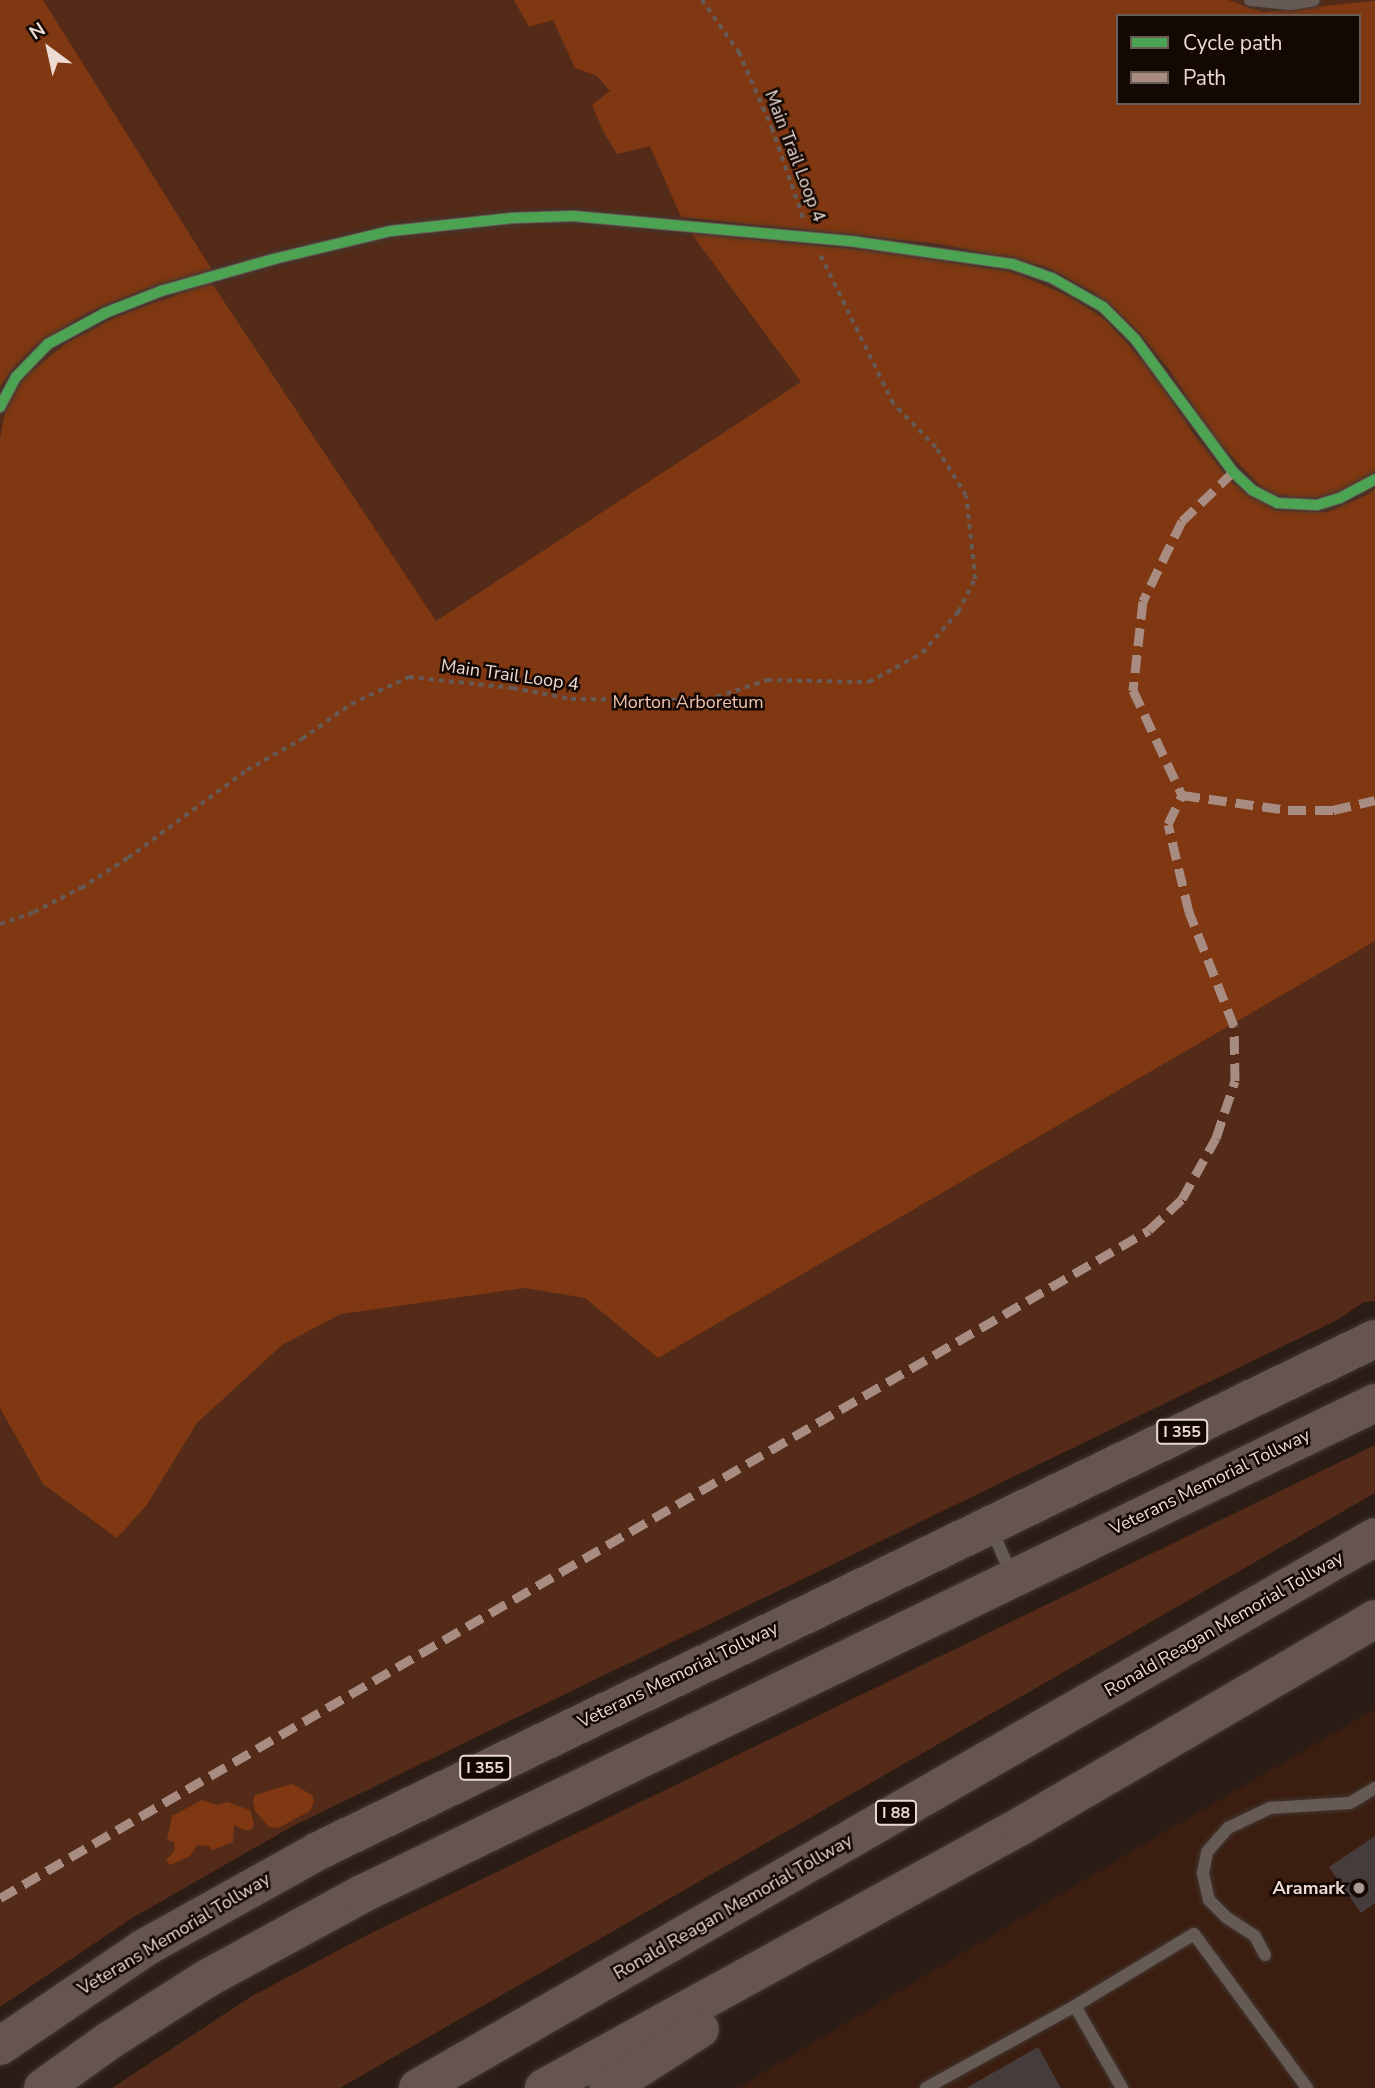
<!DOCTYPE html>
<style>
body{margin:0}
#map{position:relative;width:1375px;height:2088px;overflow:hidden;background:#2b1d16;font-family:"Nunito Sans",sans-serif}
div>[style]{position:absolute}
.built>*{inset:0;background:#3b1e10}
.green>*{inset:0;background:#542b18}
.forest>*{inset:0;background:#7f3811}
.building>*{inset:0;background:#463c3c}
.path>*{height:3.5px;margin-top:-1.75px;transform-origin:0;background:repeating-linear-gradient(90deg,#655a56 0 5px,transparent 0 10px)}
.roads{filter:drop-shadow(0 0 2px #423731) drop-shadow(0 0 2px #423731)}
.service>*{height:12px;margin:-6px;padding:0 6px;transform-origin:6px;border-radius:6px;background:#665a55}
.motorway>*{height:38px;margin:-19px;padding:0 19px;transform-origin:19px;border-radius:19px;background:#665452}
.quiet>*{height:9px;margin-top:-4.5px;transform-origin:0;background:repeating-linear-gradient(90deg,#a88b81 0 18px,transparent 0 27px)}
.cycleway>*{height:10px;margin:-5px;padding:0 5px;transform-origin:5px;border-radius:5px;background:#4ca352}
.dots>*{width:19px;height:19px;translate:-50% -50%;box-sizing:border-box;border:4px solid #130804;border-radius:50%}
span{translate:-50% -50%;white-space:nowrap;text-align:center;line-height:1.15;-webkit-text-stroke:5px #130804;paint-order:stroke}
.shield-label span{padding:2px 5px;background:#130804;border:2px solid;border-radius:5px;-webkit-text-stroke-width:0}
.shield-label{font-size:16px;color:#eddbd3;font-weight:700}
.street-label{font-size:18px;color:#eddbd3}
.park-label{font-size:18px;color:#f2c3af}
.poi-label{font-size:18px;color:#eddbd3;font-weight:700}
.right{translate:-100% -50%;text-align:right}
.legend{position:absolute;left:1116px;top:14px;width:245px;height:91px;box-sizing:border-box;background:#130804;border:2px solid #6a5c57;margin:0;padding:9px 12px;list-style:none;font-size:21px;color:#eddbd3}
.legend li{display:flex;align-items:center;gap:14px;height:35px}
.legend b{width:35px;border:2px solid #6a5c57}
.north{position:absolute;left:14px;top:14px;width:70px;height:70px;-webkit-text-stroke:5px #130804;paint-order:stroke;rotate:327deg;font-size:19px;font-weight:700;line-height:28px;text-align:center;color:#eddbd3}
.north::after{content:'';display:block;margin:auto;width:24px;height:32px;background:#eddbd3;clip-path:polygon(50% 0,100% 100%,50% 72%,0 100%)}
</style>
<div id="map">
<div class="built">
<div style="clip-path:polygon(1375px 1709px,1375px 2088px,738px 2088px,1170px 1829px)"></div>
</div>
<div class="green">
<div style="clip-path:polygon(evenodd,0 0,1375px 0,1375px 1301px,1364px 1302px,1337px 1320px,291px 1827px,132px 1918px,0 2007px,0 0,1118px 16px,1359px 16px,1359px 103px,1118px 103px,1118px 16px)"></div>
<div style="clip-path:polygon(1375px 1445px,1375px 1493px,340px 2088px,112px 2088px,252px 1996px,371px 1933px)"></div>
</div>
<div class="forest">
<div style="clip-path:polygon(0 0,43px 0,212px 270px,149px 288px,87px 313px,34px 347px,14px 367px,0 387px)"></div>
<div style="clip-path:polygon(evenodd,514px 0,1228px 0,1263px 12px,1375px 1px,1375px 472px,1358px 484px,1326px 497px,1300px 499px,1267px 493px,1212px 436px,1168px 368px,1139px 333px,1093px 292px,1044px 266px,939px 244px,681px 217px,650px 146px,617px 154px,604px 133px,592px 105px,610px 91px,597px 76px,575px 68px,553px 20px,529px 27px,514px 0,1118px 16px,1359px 16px,1359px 103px,1118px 103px,1118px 16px)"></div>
<div style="clip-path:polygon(691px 233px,895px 253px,1013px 272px,1071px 297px,1107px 321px,1152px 371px,1195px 436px,1231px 481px,1276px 510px,1327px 512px,1369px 494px,1375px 488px,1375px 941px,658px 1358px,585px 1298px,525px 1288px,341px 1314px,282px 1345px,197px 1423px,146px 1506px,117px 1538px,43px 1484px,0 1408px,0 439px,7px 403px,24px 377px,68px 342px,118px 316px,211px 282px,436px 621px,801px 382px)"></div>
<div style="clip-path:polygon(292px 1784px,312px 1795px,314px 1801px,310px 1811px,278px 1828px,269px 1827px,255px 1811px,253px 1801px,255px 1795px)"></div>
<div style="clip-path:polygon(202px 1800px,217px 1805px,227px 1802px,250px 1810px,254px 1824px,251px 1830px,244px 1830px,234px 1825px,233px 1842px,212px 1850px,209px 1846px,197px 1845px,190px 1856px,170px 1865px,166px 1860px,175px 1850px,174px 1842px,167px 1840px,172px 1816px)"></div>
</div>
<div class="building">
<div style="clip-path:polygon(1375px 1836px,1375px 1903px,1361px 1913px,1329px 1867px)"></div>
<div style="clip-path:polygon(1038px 2047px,1061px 2088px,966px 2088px)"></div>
</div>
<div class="path">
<div style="left:702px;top:0;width:64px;rotate:54.6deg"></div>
<div style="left:739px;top:52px;width:83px;rotate:66.5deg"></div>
<div style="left:772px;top:128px;width:97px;rotate:70.8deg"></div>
<div style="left:0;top:924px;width:36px;rotate:-19deg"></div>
<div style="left:34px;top:912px;width:53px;rotate:-27.1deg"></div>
<div style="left:81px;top:888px;width:56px;rotate:-32.6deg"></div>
<div style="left:128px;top:858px;width:148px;rotate:-36.5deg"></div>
<div style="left:247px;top:770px;width:63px;rotate:-29.4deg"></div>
<div style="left:302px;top:739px;width:60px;rotate:-35.5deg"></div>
<div style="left:351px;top:704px;width:64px;rotate:-25deg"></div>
<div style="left:409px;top:677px;width:105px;rotate:6deg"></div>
<div style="left:513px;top:688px;width:59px;rotate:10.7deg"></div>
<div style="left:571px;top:699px;width:136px;rotate:0.4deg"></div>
<div style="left:707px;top:700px;width:63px;rotate:-18.4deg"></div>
<div style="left:767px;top:680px;width:102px;rotate:1.1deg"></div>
<div style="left:869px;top:682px;width:60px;rotate:-28.7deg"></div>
<div style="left:922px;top:653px;width:55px;rotate:-48.7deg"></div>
<div style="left:958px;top:612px;width:37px;rotate:-63deg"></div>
<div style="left:975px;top:579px;width:83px;rotate:-96.2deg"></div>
<div style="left:966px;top:496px;width:57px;rotate:-122deg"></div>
<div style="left:936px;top:448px;width:62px;rotate:-134.3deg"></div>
<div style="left:893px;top:404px;width:168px;rotate:-116.1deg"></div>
</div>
<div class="roads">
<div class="service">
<div style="left:1250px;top:0;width:40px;rotate:5.7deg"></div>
<div style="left:1290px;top:4px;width:24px;rotate:-9deg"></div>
<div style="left:0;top:407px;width:34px;rotate:-62deg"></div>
<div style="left:16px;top:377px;width:46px;rotate:-45.9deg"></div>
<div style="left:48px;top:344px;width:65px;rotate:-28.5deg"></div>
<div style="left:105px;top:313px;width:60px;rotate:-21.4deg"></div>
<div style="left:161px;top:291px;width:117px;rotate:-15.8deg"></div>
<div style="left:274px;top:259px;width:120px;rotate:-13.5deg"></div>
<div style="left:391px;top:231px;width:122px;rotate:-6.1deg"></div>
<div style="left:512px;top:218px;width:61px;rotate:-1.9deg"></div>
<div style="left:573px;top:216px;width:285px;rotate:5.2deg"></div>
<div style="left:857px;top:242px;width:157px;rotate:8.1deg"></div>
<div style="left:1012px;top:264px;width:42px;rotate:19.3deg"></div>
<div style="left:1052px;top:278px;width:59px;rotate:29.6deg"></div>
<div style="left:1103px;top:307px;width:45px;rotate:45deg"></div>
<div style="left:1135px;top:339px;width:165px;rotate:53.6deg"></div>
<div style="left:1233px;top:472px;width:26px;rotate:43deg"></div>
<div style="left:1252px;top:490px;width:28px;rotate:27deg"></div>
<div style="left:1277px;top:503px;width:40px;rotate:2.9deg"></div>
<div style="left:1317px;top:505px;width:24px;rotate:-17deg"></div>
<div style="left:1340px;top:498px;width:40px;rotate:-28deg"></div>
<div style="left:992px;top:1530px;width:48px;rotate:66.6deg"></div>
<div style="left:1265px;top:1955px;width:21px;rotate:-118deg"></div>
<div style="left:1255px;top:1936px;width:35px;rotate:-147deg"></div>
<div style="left:1226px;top:1917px;width:24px;rotate:-135deg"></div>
<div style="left:1209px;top:1900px;width:28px;rotate:-103deg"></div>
<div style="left:1203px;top:1873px;width:21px;rotate:-79deg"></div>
<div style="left:1207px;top:1852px;width:32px;rotate:-49deg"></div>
<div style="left:1228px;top:1828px;width:47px;rotate:-25.5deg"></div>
<div style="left:1270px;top:1808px;width:80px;rotate:-3.6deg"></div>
<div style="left:1350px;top:1803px;width:29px;rotate:-31deg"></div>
<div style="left:1075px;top:2006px;width:139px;rotate:-31.2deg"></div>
<div style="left:1194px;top:1934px;width:191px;rotate:53.7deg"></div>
<div style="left:926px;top:2088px;width:170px;rotate:-28.8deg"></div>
<div style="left:1075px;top:2006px;width:95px;rotate:60.2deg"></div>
</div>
<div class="motorway">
<div style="left:0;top:2046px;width:174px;rotate:-34.2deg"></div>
<div style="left:144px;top:1948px;width:199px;rotate:-29.1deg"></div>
<div style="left:318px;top:1851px;width:1174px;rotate:-25.85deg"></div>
<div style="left:43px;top:2088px;width:82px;rotate:-35.6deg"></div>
<div style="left:110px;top:2040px;width:114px;rotate:-32.4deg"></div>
<div style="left:206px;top:1979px;width:178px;rotate:-28.6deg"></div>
<div style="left:362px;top:1894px;width:1126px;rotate:-25.86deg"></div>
<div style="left:418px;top:2088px;width:1104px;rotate:-29.93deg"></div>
<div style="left:544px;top:2088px;width:544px;rotate:-28.78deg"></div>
<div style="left:1021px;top:1826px;width:410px;rotate:-30.3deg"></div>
<div style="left:608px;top:2088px;width:109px;rotate:-32.7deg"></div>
</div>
</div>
<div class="quiet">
<div style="left:1233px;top:472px;width:71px;rotate:136.1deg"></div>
<div style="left:1182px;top:521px;width:89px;rotate:116deg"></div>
<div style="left:1143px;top:601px;width:90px;rotate:96.4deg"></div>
<div style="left:1133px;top:690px;width:116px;rotate:65deg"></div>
<div style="left:1182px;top:795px;width:107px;rotate:8.1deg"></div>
<div style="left:1288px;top:810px;width:45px"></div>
<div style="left:1333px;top:810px;width:43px;rotate:-13.4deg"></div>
<div style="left:0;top:1898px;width:1329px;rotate:-30.17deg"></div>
<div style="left:1149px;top:1230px;width:45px;rotate:-43.2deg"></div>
<div style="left:1182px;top:1199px;width:70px;rotate:-60.9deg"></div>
<div style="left:1216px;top:1138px;width:60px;rotate:-71.6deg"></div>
<div style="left:1235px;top:1081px;width:55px;rotate:-91deg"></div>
<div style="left:1234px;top:1026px;width:123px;rotate:-111.5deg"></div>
<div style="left:1189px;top:912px;width:90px;rotate:-103.4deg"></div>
<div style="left:1168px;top:824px;width:32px;rotate:-64deg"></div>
</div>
<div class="cycleway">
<div style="left:0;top:407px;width:34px;rotate:-62deg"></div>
<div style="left:16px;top:377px;width:46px;rotate:-45.9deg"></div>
<div style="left:48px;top:344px;width:65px;rotate:-28.5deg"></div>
<div style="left:105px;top:313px;width:60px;rotate:-21.4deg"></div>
<div style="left:161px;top:291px;width:117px;rotate:-15.8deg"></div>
<div style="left:274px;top:259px;width:120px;rotate:-13.5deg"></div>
<div style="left:391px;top:231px;width:122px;rotate:-6.1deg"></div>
<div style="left:512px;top:218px;width:61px;rotate:-1.9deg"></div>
<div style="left:573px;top:216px;width:285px;rotate:5.2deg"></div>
<div style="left:857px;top:242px;width:157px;rotate:8.1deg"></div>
<div style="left:1012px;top:264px;width:42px;rotate:19.3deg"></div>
<div style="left:1052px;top:278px;width:59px;rotate:29.6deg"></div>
<div style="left:1103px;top:307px;width:45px;rotate:45deg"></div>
<div style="left:1135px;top:339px;width:165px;rotate:53.6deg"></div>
<div style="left:1233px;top:472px;width:26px;rotate:43deg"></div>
<div style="left:1252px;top:490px;width:28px;rotate:27deg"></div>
<div style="left:1277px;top:503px;width:40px;rotate:2.9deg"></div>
<div style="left:1317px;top:505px;width:24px;rotate:-17deg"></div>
<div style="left:1340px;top:498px;width:40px;rotate:-28deg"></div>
</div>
<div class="dots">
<div style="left:1359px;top:1888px;background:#a99891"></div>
</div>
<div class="shield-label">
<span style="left:1182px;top:1432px">I 355</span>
<span style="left:485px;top:1768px">I 355</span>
<span style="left:896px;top:1813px">I 88</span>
</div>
<div class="street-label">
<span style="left:795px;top:156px;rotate:69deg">Main Trail Loop 4</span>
<span style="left:510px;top:675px;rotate:8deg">Main Trail Loop 4</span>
<span style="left:1210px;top:1482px;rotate:-26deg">Veterans Memorial Tollway</span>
<span style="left:1224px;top:1624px;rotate:-30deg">Ronald Reagan Memorial Tollway</span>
<span style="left:678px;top:1675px;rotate:-26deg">Veterans Memorial Tollway</span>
<span style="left:733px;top:1907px;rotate:-30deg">Ronald Reagan Memorial Tollway</span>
<span style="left:174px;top:1934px;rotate:-31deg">Veterans Memorial Tollway</span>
</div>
<div class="park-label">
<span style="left:688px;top:702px">Morton Arboretum</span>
</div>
<div class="poi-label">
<span class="right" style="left:1345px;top:1888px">Aramark</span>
</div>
<ul class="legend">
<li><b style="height:9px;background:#4ca352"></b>Cycle path</li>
<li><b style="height:9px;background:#a88b81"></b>Path</li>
</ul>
<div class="north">N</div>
</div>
